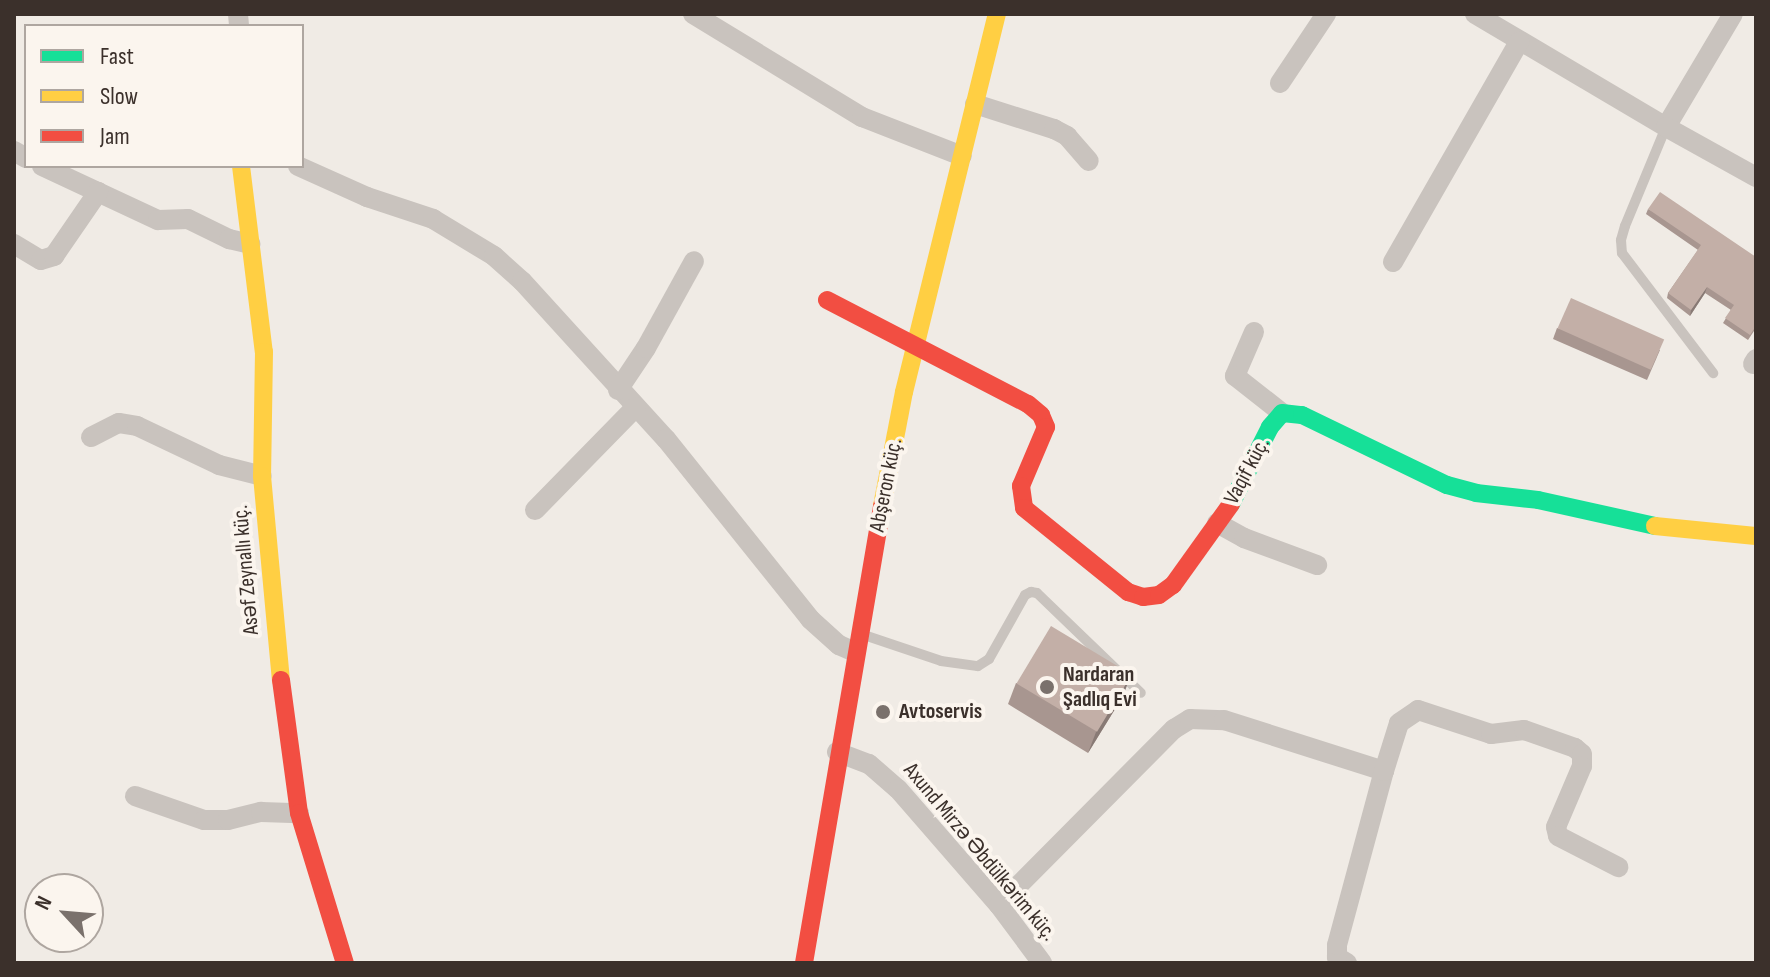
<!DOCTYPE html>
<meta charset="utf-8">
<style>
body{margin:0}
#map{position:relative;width:1770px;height:977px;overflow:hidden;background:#f0ebe5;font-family:"Sofia Sans Condensed",sans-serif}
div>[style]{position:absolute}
.lane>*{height:10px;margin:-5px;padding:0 5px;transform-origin:5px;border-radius:5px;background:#c9c3be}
.street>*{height:20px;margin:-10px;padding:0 10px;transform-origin:10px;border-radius:10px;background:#c9c3be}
.fast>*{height:18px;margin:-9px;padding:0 9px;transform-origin:9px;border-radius:9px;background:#16e098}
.slow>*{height:18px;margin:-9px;padding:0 9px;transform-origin:9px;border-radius:9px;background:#ffcf43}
.jam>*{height:18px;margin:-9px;padding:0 9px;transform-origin:9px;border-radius:9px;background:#f24e42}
.wall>*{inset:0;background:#a89690}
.shaded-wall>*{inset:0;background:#887a75}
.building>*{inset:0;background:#c3afa7;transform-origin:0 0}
.dots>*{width:22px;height:22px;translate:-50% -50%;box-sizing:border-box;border:4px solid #fbf5ee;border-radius:50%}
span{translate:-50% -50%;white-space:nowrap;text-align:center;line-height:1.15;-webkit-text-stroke:8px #fbf5ee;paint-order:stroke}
.street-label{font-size:22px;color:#3b302b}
.poi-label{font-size:22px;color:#3b302b;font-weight:700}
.left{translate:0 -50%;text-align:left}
.frame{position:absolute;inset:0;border:16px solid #3b302b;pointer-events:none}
.legend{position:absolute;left:24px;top:24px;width:280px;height:144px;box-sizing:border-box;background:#fbf5ee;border:2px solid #aea6a0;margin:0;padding:10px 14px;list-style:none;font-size:24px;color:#3b302b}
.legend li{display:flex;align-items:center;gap:16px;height:40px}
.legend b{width:40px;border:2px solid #aea6a0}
.north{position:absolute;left:24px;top:873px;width:80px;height:80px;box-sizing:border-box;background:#fbf5ee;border:2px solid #aea6a0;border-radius:50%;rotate:296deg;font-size:22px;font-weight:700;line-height:32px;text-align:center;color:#3b302b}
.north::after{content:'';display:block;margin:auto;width:28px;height:36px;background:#7a716c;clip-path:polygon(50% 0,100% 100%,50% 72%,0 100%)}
</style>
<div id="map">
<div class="lane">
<div style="left:1666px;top:127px;width:107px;rotate:112.5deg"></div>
<div style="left:1625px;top:226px;width:15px;rotate:106deg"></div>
<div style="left:1621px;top:240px;width:13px;rotate:86deg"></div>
<div style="left:1622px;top:253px;width:151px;rotate:52.8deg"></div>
<div style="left:861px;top:634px;width:84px;rotate:18.6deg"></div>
<div style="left:941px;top:661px;width:37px;rotate:8deg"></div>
<div style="left:978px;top:666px;width:13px;rotate:-32deg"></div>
<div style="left:989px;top:659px;width:73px;rotate:-60.6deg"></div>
<div style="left:1025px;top:595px;width:7px;rotate:-27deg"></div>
<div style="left:1031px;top:592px;width:6px;rotate:9deg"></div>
<div style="left:1037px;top:593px;width:144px;rotate:43.9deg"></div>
</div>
<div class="street">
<div style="left:238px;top:14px;width:12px;rotate:85deg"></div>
<div style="left:693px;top:14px;width:198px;rotate:31.4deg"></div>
<div style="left:862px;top:117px;width:107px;rotate:21.3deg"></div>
<div style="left:1475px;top:14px;width:222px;rotate:30.6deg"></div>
<div style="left:1733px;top:14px;width:131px;rotate:120.7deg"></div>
<div style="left:1666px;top:127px;width:103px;rotate:29.1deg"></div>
<div style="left:1280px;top:83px;width:83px;rotate:-56.3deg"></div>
<div style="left:975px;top:104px;width:83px;rotate:17.6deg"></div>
<div style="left:1054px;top:129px;width:15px;rotate:28deg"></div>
<div style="left:1067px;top:136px;width:33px;rotate:49deg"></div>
<div style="left:14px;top:151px;width:14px;rotate:30deg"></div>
<div style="left:42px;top:166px;width:128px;rotate:25deg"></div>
<div style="left:158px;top:220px;width:30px;rotate:-2deg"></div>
<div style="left:188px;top:219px;width:46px;rotate:26deg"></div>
<div style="left:229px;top:239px;width:22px;rotate:13deg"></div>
<div style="left:298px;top:166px;width:76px;rotate:24.2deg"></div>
<div style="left:367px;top:197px;width:70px;rotate:18.4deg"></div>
<div style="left:433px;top:219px;width:71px;rotate:31.2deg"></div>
<div style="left:494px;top:256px;width:38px;rotate:42deg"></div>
<div style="left:522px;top:281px;width:214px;rotate:47.7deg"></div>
<div style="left:666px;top:439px;width:231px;rotate:51.3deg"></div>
<div style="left:810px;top:619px;width:39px;rotate:42deg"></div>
<div style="left:839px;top:645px;width:17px;rotate:24deg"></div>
<div style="left:14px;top:244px;width:31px;rotate:31deg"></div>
<div style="left:41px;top:260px;width:14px;rotate:-17deg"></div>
<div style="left:54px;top:256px;width:78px;rotate:-55.5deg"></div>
<div style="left:1393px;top:262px;width:254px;rotate:-60.2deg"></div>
<div style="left:1254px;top:332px;width:48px;rotate:113.4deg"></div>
<div style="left:1235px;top:376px;width:60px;rotate:38.2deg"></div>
<div style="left:1753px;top:364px;width:6px;rotate:-59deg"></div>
<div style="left:618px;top:390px;width:50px;rotate:-56.3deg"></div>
<div style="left:646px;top:348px;width:99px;rotate:-61.1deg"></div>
<div style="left:91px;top:437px;width:31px;rotate:-27deg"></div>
<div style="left:119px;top:423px;width:18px;rotate:9deg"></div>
<div style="left:137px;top:426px;width:91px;rotate:25.4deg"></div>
<div style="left:219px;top:465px;width:44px;rotate:14.3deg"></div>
<div style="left:535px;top:510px;width:144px;rotate:-45.6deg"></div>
<div style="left:1217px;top:523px;width:31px;rotate:29deg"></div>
<div style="left:1244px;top:538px;width:78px;rotate:20.3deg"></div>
<div style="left:837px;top:752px;width:34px;rotate:21deg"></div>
<div style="left:869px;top:764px;width:38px;rotate:41deg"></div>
<div style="left:898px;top:789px;width:154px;rotate:49deg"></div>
<div style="left:999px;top:905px;width:72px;rotate:53.4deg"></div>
<div style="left:135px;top:796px;width:73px;rotate:19.2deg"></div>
<div style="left:204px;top:820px;width:24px"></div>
<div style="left:228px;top:820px;width:34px;rotate:-14deg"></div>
<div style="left:261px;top:812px;width:38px;rotate:2deg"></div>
<div style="left:999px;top:905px;width:248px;rotate:-45.2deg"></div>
<div style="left:1174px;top:729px;width:19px;rotate:-32deg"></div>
<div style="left:1190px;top:719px;width:34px;rotate:2deg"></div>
<div style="left:1224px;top:720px;width:168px;rotate:17.7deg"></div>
<div style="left:1347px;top:963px;width:12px;rotate:-149deg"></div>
<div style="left:1337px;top:957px;width:12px;rotate:-90deg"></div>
<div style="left:1337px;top:945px;width:180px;rotate:-74.9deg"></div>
<div style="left:1384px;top:771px;width:50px;rotate:-72.6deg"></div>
<div style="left:1399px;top:723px;width:23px;rotate:-34deg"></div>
<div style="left:1418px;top:710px;width:77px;rotate:18.2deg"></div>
<div style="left:1491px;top:734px;width:33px;rotate:-7deg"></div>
<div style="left:1524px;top:730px;width:54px;rotate:19.4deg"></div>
<div style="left:1575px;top:748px;width:9px;rotate:41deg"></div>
<div style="left:1582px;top:754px;width:12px;rotate:90deg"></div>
<div style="left:1582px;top:766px;width:66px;rotate:113.1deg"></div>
<div style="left:1556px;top:827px;width:9px;rotate:77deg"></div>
<div style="left:1558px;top:836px;width:68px;rotate:27.3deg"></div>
</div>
<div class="fast">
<div style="left:1231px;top:504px;width:86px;rotate:-63.1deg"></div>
<div style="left:1270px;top:427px;width:18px;rotate:-49deg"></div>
<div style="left:1282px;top:413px;width:20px;rotate:6deg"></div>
<div style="left:1302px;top:415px;width:161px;rotate:25.8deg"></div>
<div style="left:1447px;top:485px;width:30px;rotate:15deg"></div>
<div style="left:1476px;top:493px;width:62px;rotate:6.4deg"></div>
<div style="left:1538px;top:500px;width:120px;rotate:12.5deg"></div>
</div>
<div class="slow">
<div style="left:241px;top:166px;width:187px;rotate:83deg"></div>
<div style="left:264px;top:352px;width:124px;rotate:90.9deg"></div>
<div style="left:262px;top:476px;width:205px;rotate:84.7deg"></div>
<div style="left:882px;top:506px;width:116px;rotate:-79.1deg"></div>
<div style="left:904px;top:392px;width:389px;rotate:-76.2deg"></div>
<div style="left:1655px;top:526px;width:101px;rotate:5.7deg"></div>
</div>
<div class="jam">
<div style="left:827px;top:300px;width:226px;rotate:27.4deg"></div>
<div style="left:1028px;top:404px;width:17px;rotate:40deg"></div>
<div style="left:1041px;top:415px;width:13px;rotate:67deg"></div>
<div style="left:1046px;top:427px;width:64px;rotate:113deg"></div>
<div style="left:1021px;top:486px;width:22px;rotate:82deg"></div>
<div style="left:1024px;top:508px;width:134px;rotate:38.9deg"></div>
<div style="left:1128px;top:592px;width:16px;rotate:18deg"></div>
<div style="left:1143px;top:597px;width:16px;rotate:-7deg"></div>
<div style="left:1159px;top:595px;width:17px;rotate:-36deg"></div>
<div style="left:1173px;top:585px;width:100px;rotate:-54.4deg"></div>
<div style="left:281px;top:680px;width:134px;rotate:82.3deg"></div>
<div style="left:299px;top:813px;width:157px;rotate:73deg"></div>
<div style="left:804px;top:963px;width:464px;rotate:-80.3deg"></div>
</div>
<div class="wall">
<div style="clip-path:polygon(1648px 209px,1756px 257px,1756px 328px,1748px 340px,1723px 323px,1731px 310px,1705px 293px,1690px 316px,1667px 298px,1668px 293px,1698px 250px,1646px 214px)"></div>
<div style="clip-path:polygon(1557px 328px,1660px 350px,1647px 380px,1553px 339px)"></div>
<div style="clip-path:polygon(1016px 683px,1123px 696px,1088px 753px,1008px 704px)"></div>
</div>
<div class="shaded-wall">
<div style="clip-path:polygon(1707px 287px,1705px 293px,1690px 316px,1691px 310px)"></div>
<div style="clip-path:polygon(1131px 675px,1123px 696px,1088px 753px,1096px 732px)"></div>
</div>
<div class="building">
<div style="clip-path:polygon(1660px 192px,1756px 257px,1756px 326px,1750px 335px,1725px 318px,1734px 305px,1707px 287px,1691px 310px,1668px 293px,1701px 245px,1648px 209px)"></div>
<div style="left:1571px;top:298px;width:102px;height:33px;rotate:24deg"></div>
<div style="left:1051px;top:626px;width:94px;height:67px;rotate:31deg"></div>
</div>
<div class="dots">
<div style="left:1047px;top:687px;background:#7a716c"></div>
<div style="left:883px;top:712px;background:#7a716c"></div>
</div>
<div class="street-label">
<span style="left:1247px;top:471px;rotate:-62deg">Vaqif küç.</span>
<span style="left:886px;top:485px;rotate:-79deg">Abşeron küç.</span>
<span style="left:246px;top:570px;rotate:-95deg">Asəf Zeynallı küç.</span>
<span style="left:980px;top:852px;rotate:50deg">Axund Mirzə Əbdülkərim küç.</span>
</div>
<div class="poi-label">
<span class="left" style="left:1063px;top:687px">Nardaran<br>Şadlıq Evi</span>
<span class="left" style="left:899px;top:712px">Avtoservis</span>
</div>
<div class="frame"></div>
<ul class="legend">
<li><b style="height:10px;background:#16e098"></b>Fast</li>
<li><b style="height:10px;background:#ffcf43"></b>Slow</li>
<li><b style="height:10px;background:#f24e42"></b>Jam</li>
</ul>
<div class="north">N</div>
</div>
